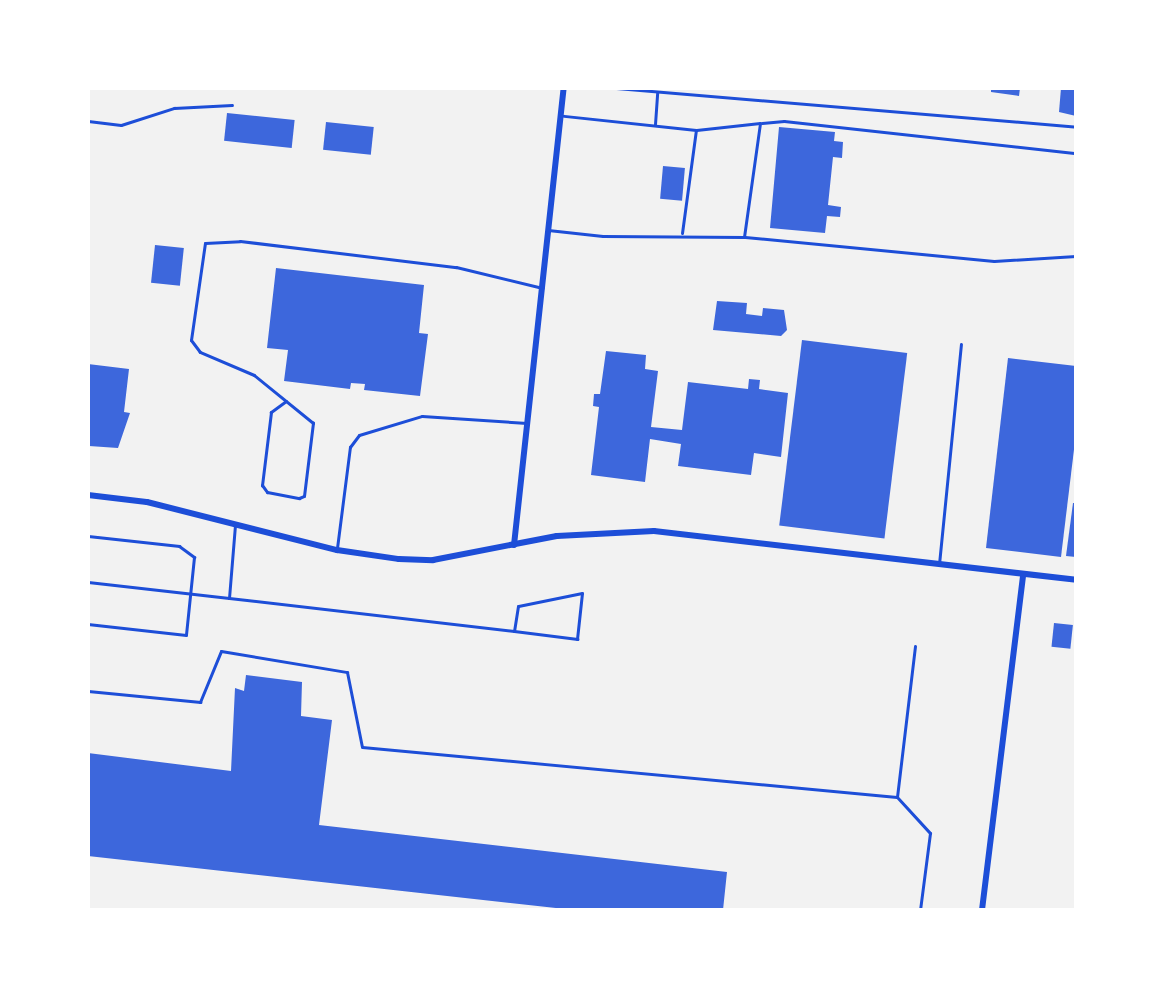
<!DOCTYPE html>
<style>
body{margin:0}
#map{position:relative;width:1164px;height:998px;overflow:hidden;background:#f2f2f2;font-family:Figtree,sans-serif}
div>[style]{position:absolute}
.building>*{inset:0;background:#3d67dc;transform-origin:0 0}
.service>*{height:3px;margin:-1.5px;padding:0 1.5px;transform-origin:1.5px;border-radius:1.5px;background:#1d4ed8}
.minor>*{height:6px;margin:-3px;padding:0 3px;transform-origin:3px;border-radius:3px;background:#1d4ed8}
span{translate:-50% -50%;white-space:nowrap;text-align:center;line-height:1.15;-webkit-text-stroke:8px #fff;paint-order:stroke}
.frame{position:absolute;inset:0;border:90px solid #fff;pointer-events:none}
</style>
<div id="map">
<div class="building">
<div style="clip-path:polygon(991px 88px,1020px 88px,1019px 96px,991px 92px)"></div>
<div style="clip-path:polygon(1061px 88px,1076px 88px,1076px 116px,1059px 112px)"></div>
<div style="left:227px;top:113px;width:68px;height:28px;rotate:6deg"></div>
<div style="left:326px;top:122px;width:48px;height:28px;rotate:6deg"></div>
<div style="clip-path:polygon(779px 127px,835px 132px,834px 141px,843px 142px,842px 158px,833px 157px,828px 205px,841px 207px,840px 217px,827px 216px,825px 233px,770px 228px)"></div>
<div style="left:663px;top:166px;width:22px;height:33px;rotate:5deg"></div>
<div style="left:155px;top:245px;width:29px;height:38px;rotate:6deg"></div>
<div style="clip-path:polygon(276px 268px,424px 285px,419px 333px,428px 334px,420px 396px,364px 390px,365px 384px,351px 383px,350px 389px,284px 381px,288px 350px,267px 348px)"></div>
<div style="clip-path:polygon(717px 301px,747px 303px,746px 314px,762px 316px,763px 308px,784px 310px,787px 330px,781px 336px,713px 330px)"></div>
<div style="left:802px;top:340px;width:106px;height:187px;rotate:7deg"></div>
<div style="clip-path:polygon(606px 351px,646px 355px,645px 369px,658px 371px,651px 427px,682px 430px,688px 382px,748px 389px,749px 379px,760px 380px,759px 389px,788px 393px,781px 457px,754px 453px,751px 475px,678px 466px,681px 444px,650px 439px,645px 482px,591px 475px,599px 407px,593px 406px,594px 394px,600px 394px)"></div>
<div style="clip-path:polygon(1008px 358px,1076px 366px,1076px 433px,1061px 557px,986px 548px)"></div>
<div style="clip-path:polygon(88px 364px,129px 369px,124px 412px,130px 413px,118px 448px,89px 446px)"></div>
<div style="clip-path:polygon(1073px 503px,1076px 503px,1076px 557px,1066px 556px)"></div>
<div style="left:1054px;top:623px;width:19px;height:24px;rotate:6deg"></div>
<div style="clip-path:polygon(246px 675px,302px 682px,301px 716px,332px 720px,319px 825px,727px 872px,723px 910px,574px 910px,88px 856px,88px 753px,231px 771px,235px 688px,244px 691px)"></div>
</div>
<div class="service">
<div style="left:616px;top:88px;width:462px;rotate:4.8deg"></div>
<div style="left:88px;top:121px;width:33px;rotate:7deg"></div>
<div style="left:121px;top:125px;width:56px;rotate:-17.8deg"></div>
<div style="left:174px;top:108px;width:58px;rotate:-3deg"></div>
<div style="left:762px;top:123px;width:22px;rotate:-5deg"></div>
<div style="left:784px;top:121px;width:294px;rotate:6.3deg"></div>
<div style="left:655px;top:124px;width:32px;rotate:-86deg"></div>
<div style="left:548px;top:230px;width:55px;rotate:6.2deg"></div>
<div style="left:603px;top:236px;width:141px;rotate:0.4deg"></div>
<div style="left:744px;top:237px;width:115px;rotate:-82deg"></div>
<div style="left:760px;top:123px;width:64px;rotate:173.8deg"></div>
<div style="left:696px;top:130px;width:133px;rotate:-173.9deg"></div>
<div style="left:682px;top:233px;width:104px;rotate:-82.3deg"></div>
<div style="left:745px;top:237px;width:250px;rotate:5.5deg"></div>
<div style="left:994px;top:261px;width:82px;rotate:-3.5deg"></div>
<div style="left:286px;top:401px;width:19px;rotate:144deg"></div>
<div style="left:271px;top:412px;width:74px;rotate:97deg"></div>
<div style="left:262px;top:485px;width:9px;rotate:54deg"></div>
<div style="left:267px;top:492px;width:33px;rotate:11deg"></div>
<div style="left:299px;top:498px;width:5px;rotate:-22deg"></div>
<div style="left:304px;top:496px;width:74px;rotate:-83deg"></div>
<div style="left:313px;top:423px;width:76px;rotate:-140.9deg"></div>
<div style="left:254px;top:375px;width:59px;rotate:-156.9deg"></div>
<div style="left:200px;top:352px;width:15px;rotate:-127deg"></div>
<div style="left:191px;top:340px;width:98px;rotate:-81.8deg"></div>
<div style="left:205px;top:243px;width:35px;rotate:-3deg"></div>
<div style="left:240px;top:241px;width:218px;rotate:6.9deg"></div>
<div style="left:456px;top:267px;width:89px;rotate:13.7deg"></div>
<div style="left:88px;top:536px;width:92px;rotate:6.3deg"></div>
<div style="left:179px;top:546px;width:19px;rotate:36deg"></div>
<div style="left:194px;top:557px;width:78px;rotate:95.9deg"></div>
<div style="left:186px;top:635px;width:99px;rotate:-173.6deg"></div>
<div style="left:337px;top:548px;width:102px;rotate:-82.7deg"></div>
<div style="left:350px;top:447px;width:15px;rotate:-53deg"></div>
<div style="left:359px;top:435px;width:66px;rotate:-16.8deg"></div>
<div style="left:422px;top:416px;width:105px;rotate:3.8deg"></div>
<div style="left:939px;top:564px;width:221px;rotate:-84.3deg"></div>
<div style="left:88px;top:582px;width:142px;rotate:6.5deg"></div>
<div style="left:229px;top:598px;width:73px;rotate:-85.3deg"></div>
<div style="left:229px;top:598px;width:287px;rotate:6.6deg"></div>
<div style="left:514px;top:631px;width:64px;rotate:7.2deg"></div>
<div style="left:577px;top:639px;width:46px;rotate:-83.8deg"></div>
<div style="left:582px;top:593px;width:65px;rotate:168.5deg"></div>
<div style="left:518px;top:606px;width:25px;rotate:99deg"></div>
<div style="left:88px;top:691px;width:113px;rotate:5.6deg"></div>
<div style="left:200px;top:702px;width:55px;rotate:-67.6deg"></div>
<div style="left:221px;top:651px;width:128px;rotate:9.5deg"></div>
<div style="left:347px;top:672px;width:76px;rotate:78.7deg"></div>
<div style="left:362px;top:747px;width:537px;rotate:5.34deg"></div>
<div style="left:897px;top:797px;width:152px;rotate:-83.2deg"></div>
<div style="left:897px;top:797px;width:49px;rotate:47.5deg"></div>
<div style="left:930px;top:833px;width:78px;rotate:97.4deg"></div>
</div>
<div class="minor">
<div style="left:88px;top:495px;width:59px;rotate:6.8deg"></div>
<div style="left:147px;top:502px;width:196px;rotate:14.2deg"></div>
<div style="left:337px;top:550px;width:63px;rotate:8.3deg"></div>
<div style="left:399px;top:559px;width:34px;rotate:2deg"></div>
<div style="left:433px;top:560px;width:126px;rotate:-11deg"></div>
<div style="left:557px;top:536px;width:97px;rotate:-3deg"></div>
<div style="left:654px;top:531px;width:425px;rotate:6.6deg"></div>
<div style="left:514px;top:545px;width:460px;rotate:-83.8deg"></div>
<div style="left:982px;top:910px;width:338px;rotate:-83deg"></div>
</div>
<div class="frame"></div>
</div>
